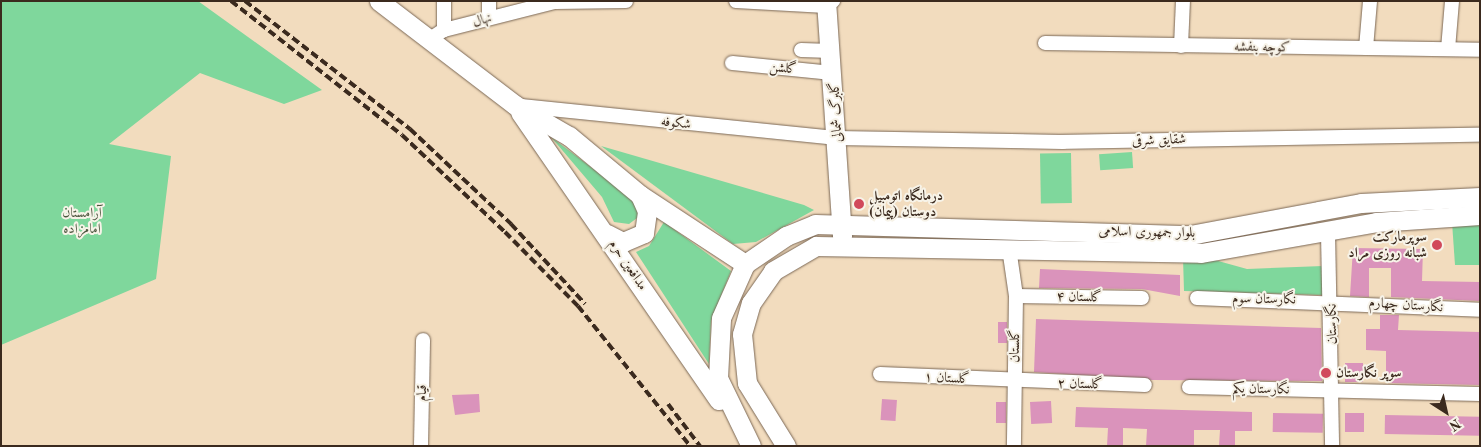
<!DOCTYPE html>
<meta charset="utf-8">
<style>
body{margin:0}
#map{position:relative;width:1481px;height:447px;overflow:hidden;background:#f2dcbe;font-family:"Old Standard TT",Amiri,serif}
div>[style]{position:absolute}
.green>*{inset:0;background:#7fd79c;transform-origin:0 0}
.building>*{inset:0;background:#da93bb;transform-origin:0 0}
.roads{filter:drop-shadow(0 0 1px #7b6856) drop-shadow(0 0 1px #7b6856)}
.street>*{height:14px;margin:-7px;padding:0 7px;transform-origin:7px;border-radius:7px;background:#fff}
.secondary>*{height:19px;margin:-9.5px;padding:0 9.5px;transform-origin:9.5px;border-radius:9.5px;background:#fff}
.rail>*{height:4px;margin-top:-2px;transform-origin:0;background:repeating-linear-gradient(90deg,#3b2a1e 0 8px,transparent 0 12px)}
.dots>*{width:14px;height:14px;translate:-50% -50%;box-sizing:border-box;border:2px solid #f7f3e8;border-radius:50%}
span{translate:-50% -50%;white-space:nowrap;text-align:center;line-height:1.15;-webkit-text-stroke:4px #f7f3e8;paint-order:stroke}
.street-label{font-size:14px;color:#3b2a1e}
.poi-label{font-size:14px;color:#3b2a1e;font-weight:700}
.left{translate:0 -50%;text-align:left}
.right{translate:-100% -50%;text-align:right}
.park-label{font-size:14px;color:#4c553e}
.frame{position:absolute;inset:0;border:2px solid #3b2a1e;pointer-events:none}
.north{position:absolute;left:1421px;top:387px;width:50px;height:50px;-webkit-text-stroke:4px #f7f3e8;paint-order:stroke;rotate:145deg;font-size:14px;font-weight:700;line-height:20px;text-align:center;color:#3b2a1e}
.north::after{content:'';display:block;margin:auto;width:18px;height:22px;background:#3b2a1e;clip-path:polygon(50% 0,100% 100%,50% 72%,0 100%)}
</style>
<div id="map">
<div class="green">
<div style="clip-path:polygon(1px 1px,198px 1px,322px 90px,284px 104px,200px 73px,109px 144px,171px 156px,156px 279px,1px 345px)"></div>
<div style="clip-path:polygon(551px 137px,632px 198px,641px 215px,629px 224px,614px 222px,602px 197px)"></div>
<div style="clip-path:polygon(601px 146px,804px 205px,814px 210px,756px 242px,733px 244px)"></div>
<div style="left:1132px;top:152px;width:16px;height:33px;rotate:86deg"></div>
<div style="left:1071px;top:153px;width:50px;height:31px;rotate:89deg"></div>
<div style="clip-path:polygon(664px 222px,731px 271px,711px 321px,709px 364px,636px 252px,649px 246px)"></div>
<div style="clip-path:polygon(1452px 222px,1480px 224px,1480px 265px,1455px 265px)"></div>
<div style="clip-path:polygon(1183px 258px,1211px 259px,1247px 269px,1323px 266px,1323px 295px,1184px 291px)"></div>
</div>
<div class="building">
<div style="clip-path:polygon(1353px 248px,1423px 249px,1422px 281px,1480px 282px,1480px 301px,1391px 297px,1391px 268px,1369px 268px,1369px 297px,1350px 296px)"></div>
<div style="clip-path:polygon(1040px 269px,1180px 275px,1180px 296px,1142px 289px,1039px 288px)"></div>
<div style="clip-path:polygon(1380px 315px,1399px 315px,1398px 330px,1480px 332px,1480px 385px,1386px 383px,1386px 351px,1366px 350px,1366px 329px,1380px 329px)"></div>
<div style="clip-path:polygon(1036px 319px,1321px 328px,1322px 381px,1152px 380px,1034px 372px)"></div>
<div style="left:998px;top:322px;width:9px;height:21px"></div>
<div style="left:1345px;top:363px;width:18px;height:19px"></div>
<div style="clip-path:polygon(479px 394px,480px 412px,455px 415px,452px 395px)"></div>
<div style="left:882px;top:399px;width:15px;height:21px;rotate:4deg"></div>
<div style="left:1051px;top:401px;width:22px;height:21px;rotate:87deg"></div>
<div style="left:996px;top:402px;width:10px;height:21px"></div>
<div style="clip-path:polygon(1076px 407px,1252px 412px,1252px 431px,1235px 431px,1235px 446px,1219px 446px,1220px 430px,1194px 430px,1194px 446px,1146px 446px,1147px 429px,1123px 428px,1123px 446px,1107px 446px,1108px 428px,1075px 427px)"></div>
<div style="left:1273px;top:413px;width:50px;height:19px;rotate:1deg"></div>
<div style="left:1345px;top:413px;width:19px;height:19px"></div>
<div style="left:1385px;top:415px;width:95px;height:19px;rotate:1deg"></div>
</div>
<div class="roads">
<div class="street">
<div style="left:444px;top:1px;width:29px;rotate:90deg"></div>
<div style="left:489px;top:1px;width:17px;rotate:90deg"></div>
<div style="left:736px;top:1px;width:90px;rotate:3.2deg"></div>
<div style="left:826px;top:6px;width:9px;rotate:-36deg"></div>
<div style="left:430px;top:39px;width:17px;rotate:-33deg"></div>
<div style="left:444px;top:30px;width:114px;rotate:-14.2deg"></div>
<div style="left:555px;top:2px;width:71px;rotate:-0.8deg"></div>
<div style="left:1045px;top:43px;width:435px;rotate:0.9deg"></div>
<div style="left:1181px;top:46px;width:45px;rotate:-87.5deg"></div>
<div style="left:1366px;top:48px;width:47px;rotate:-85.1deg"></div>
<div style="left:1448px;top:49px;width:48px;rotate:-85.2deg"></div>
<div style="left:801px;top:50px;width:30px;rotate:2deg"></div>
<div style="left:732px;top:63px;width:101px;rotate:5.7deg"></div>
<div style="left:521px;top:106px;width:318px;rotate:5.8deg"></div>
<div style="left:837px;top:138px;width:226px;rotate:1deg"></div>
<div style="left:1063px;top:142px;width:417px;rotate:-1deg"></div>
<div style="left:1328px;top:233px;width:213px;rotate:88.9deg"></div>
<div style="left:1009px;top:248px;width:49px;rotate:81.7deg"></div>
<div style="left:1016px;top:296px;width:150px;rotate:90.8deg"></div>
<div style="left:1016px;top:296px;width:126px;rotate:0.9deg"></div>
<div style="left:1197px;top:298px;width:283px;rotate:2.4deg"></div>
<div style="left:880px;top:374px;width:265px;rotate:2.4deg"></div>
<div style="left:1189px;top:387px;width:291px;rotate:1.4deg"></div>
<div style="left:421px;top:446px;width:106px;rotate:-88.9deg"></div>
</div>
<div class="secondary">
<div style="left:379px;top:1px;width:171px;rotate:37.4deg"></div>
<div style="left:515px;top:105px;width:62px;rotate:29.9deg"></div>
<div style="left:569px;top:136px;width:92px;rotate:39.7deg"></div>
<div style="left:640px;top:195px;width:126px;rotate:33.3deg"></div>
<div style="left:826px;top:1px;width:236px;rotate:86.1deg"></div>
<div style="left:520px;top:112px;width:350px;rotate:55.4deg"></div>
<div style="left:607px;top:234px;width:18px;rotate:27deg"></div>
<div style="left:623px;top:242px;width:23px;rotate:-23deg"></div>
<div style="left:644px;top:233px;width:22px;rotate:-82deg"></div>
<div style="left:647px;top:211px;width:17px;rotate:-114deg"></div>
<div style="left:751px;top:446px;width:76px;rotate:-115.9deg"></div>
<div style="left:718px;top:378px;width:60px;rotate:-87.1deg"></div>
<div style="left:721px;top:318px;width:59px;rotate:-66deg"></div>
<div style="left:745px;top:264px;width:50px;rotate:-34.3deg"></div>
<div style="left:786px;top:236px;width:31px;rotate:-22deg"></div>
<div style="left:815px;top:224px;width:375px;rotate:1.7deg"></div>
<div style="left:1190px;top:235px;width:174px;rotate:-10.6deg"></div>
<div style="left:1361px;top:203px;width:119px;rotate:-2.9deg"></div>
<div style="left:786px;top:446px;width:74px;rotate:-121.8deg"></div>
<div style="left:747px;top:383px;width:49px;rotate:-95.8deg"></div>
<div style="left:742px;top:334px;width:32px;rotate:-74deg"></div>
<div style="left:751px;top:303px;width:39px;rotate:-55deg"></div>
<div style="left:773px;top:271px;width:50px;rotate:-30.2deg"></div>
<div style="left:816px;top:246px;width:385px;rotate:1deg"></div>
<div style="left:1201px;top:253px;width:178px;rotate:-10deg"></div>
<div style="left:1376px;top:222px;width:104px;rotate:-3.9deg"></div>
</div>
</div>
<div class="rail">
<div style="left:231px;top:1px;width:217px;rotate:38.1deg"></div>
<div style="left:402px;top:135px;width:141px;rotate:43.3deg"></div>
<div style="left:505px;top:232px;width:104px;rotate:45.4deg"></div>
<div style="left:578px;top:306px;width:179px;rotate:51.3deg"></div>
<div style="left:245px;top:1px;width:209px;rotate:37.8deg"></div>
<div style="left:410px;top:129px;width:139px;rotate:43.2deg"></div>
<div style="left:511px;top:224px;width:109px;rotate:47.2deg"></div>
<div style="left:668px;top:404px;width:53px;rotate:52.7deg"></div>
</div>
<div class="dots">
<div style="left:859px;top:204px;background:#d1495b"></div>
<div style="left:1437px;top:245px;background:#d1495b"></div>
<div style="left:1326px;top:373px;background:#d1495b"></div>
</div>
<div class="street-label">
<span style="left:482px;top:20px;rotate:-15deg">نهال</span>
<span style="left:1262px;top:47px;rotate:1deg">کوچه بنفشه</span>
<span style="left:783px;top:68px;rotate:5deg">گلشن</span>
<span style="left:836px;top:112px;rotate:-93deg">گلبرگ شمالی</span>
<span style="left:676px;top:123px;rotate:6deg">شکوفه</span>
<span style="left:1159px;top:140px;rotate:-2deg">شقایق شرقی</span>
<span style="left:1147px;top:232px;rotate:1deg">بلوار جمهوری اسلامی</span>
<span style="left:628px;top:265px;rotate:56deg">مدافعین حرم</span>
<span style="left:1079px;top:297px;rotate:1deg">گلستان ۴</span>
<span style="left:1264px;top:299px;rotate:1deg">نگارستان سوم</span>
<span style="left:1406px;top:305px;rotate:4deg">نگارستان چهارم</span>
<span style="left:1332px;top:324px;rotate:-91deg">نگارستان</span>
<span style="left:1015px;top:346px;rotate:-89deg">گلستان</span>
<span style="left:947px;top:378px;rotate:3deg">گلستان ۱</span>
<span style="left:1080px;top:384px;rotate:1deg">گلستان ۲</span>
<span style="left:1261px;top:389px;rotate:1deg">نگارستان یکم</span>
<span style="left:422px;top:393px;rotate:-89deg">قیام</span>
</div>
<div class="poi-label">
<span class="left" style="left:869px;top:204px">درمانگاه اتومبیل<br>دوستان (پیمان)</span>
<span class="right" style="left:1427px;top:245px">سوپرمارکت<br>شبانه روزی مراد</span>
<span class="left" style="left:1336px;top:373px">سوپر نگارستان</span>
</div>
<div class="park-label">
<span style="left:82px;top:221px">آرامستان<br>امامزاده</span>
</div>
<div class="frame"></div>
<div class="north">N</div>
</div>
